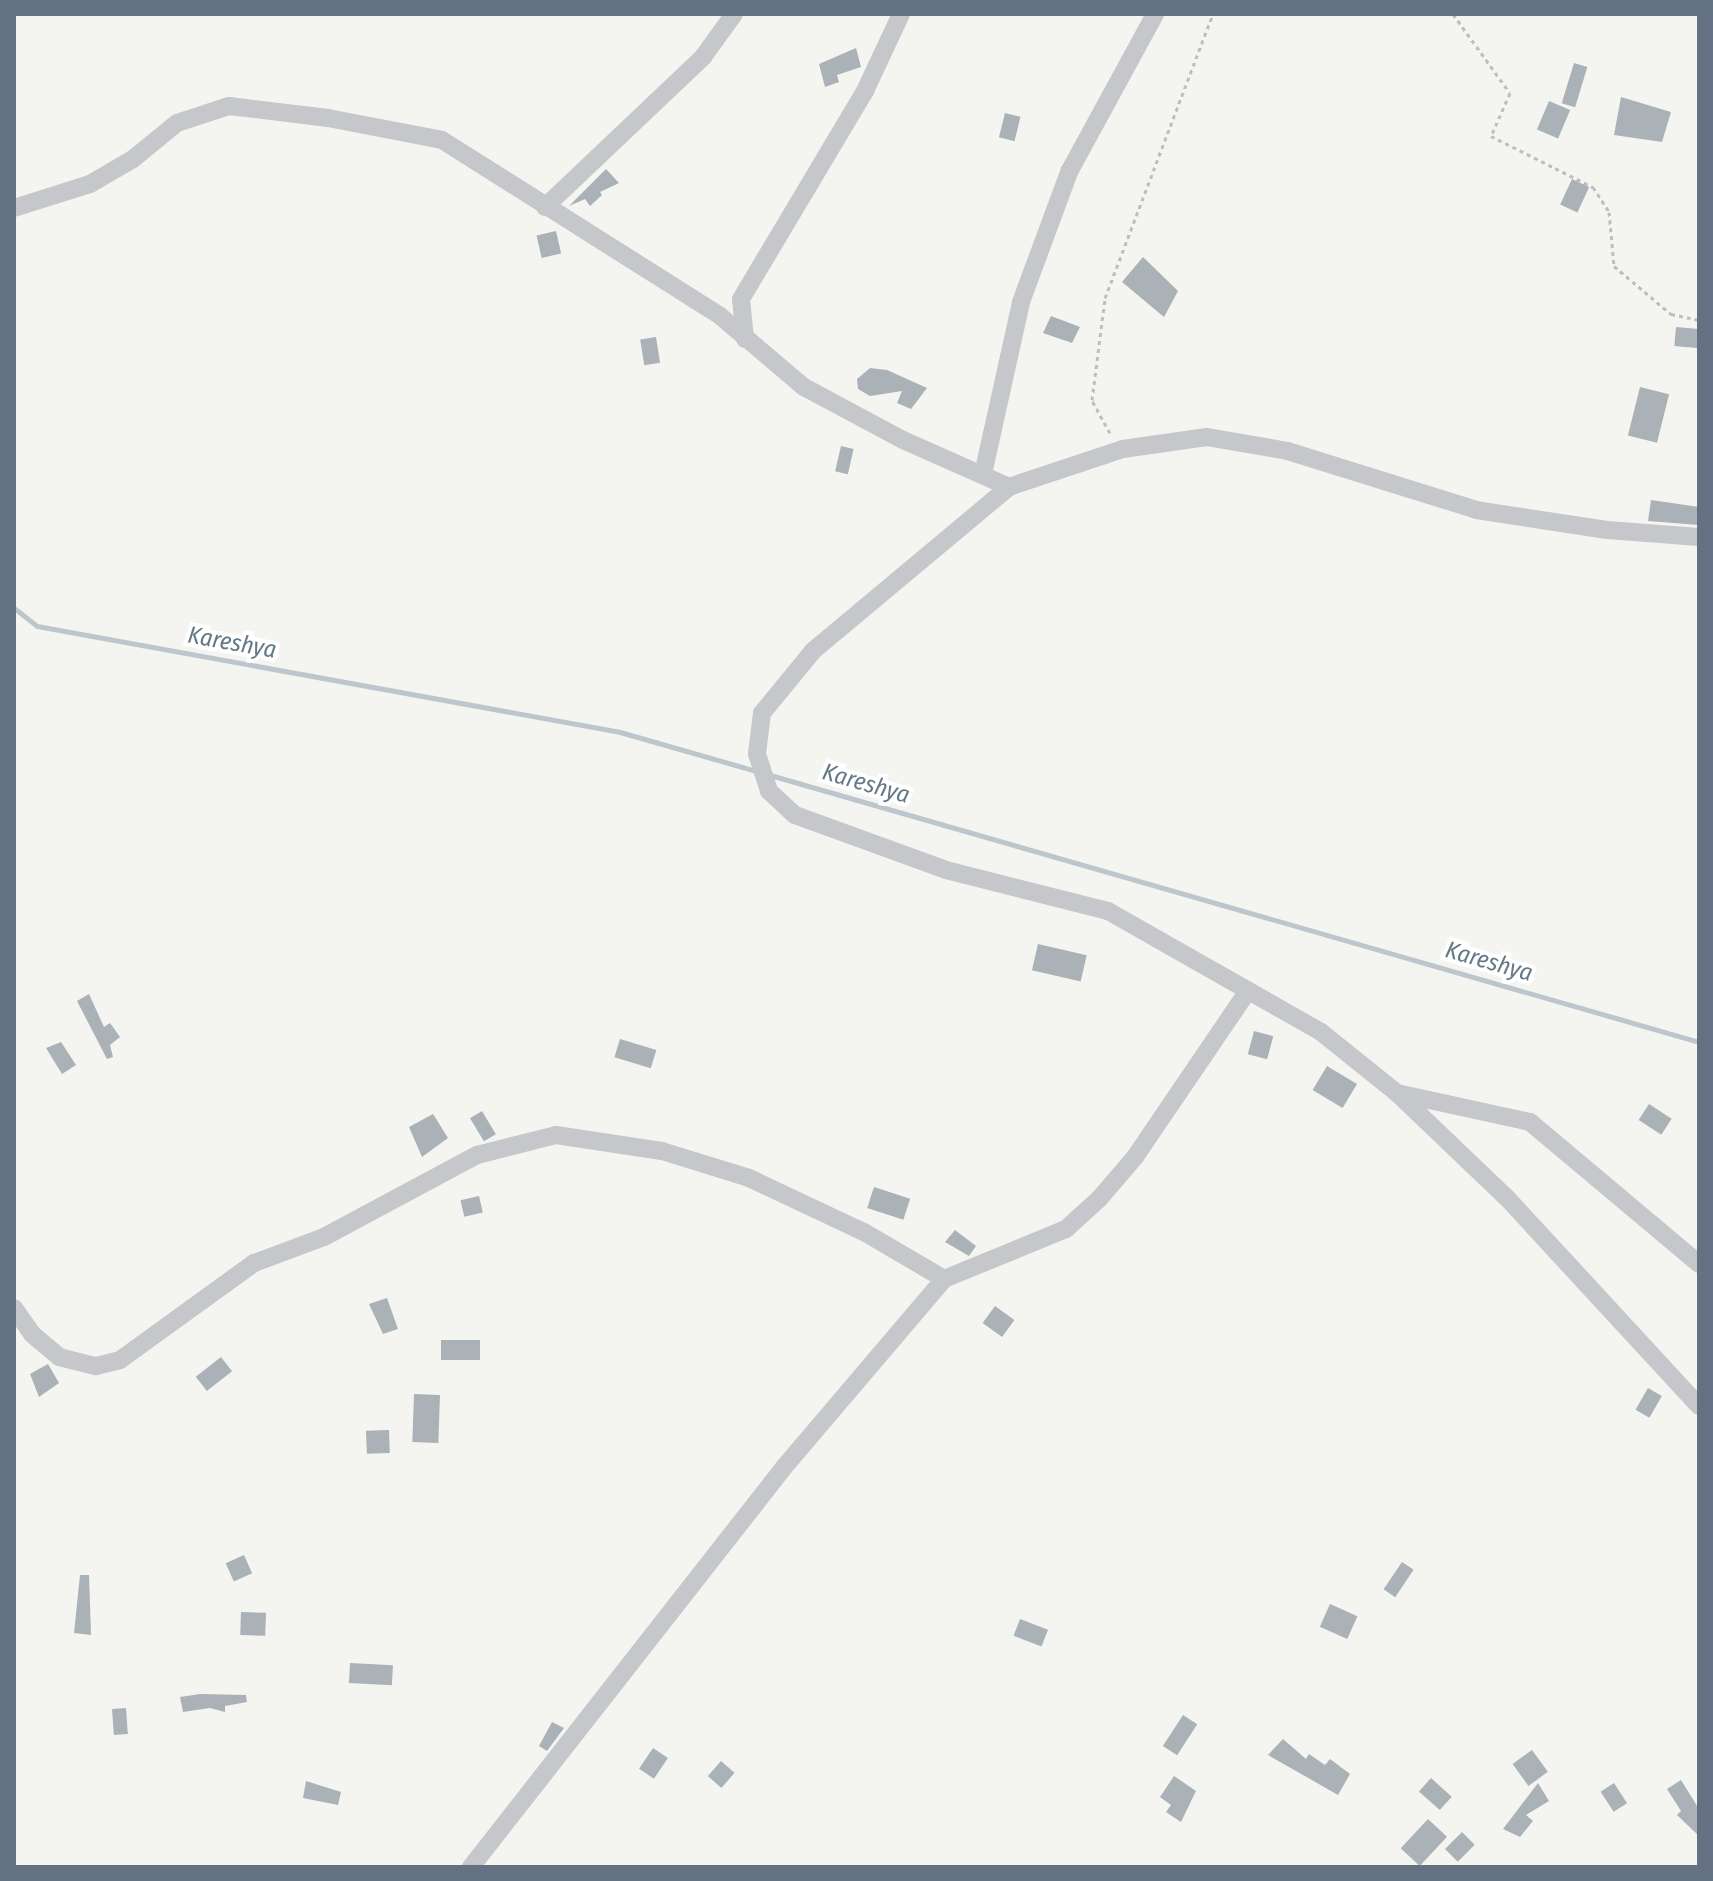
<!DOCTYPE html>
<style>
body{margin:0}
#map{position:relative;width:1713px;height:1881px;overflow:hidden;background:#f4f5f1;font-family:"Fira Sans Condensed",sans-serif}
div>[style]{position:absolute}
.stream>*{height:5px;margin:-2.5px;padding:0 2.5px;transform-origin:2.5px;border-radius:2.5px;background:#bdc6cc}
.building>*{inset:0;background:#aab1b7;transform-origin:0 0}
.path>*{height:3px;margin-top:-1.5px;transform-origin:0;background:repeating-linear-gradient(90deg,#bcbec0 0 4px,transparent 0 8px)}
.minor>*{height:18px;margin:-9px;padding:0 9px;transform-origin:9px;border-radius:9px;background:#c5c7cb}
span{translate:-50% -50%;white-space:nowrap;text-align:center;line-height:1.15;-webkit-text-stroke:8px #fff;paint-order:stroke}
.water-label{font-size:24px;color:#637a86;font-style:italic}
.frame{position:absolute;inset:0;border:16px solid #637182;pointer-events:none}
</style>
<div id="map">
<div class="stream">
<div style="left:14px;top:608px;width:29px;rotate:38deg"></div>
<div style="left:37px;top:626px;width:593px;rotate:10.3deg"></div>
<div style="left:620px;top:732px;width:141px;rotate:16deg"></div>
<div style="left:770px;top:775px;width:967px;rotate:16.03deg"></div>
</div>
<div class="building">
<div style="clip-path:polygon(856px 48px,861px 67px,837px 75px,839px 82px,825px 87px,819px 64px)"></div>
<div style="left:1574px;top:63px;width:14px;height:42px;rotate:17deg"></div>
<div style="clip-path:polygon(1621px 97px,1671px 112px,1662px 142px,1614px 135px)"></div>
<div style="left:1549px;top:101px;width:23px;height:31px;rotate:23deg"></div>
<div style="left:1005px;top:113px;width:16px;height:25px;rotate:14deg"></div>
<div style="clip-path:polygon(606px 169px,619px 183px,600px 192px,602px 195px,590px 206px,585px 199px,569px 206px)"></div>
<div style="left:1572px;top:179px;width:19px;height:28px;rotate:25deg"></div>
<div style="left:556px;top:231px;width:23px;height:20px;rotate:77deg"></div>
<div style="clip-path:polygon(1143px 257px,1178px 291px,1164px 317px,1122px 282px)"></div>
<div style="clip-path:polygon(1051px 316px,1080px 327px,1072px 343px,1043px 333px)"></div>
<div style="left:1676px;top:327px;width:23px;height:19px;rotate:5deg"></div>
<div style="left:656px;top:337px;width:26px;height:16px;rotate:81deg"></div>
<div style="clip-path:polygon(870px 368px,887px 370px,927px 388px,911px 409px,897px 403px,902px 391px,870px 396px,858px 389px,857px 379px)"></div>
<div style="left:1640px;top:387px;width:30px;height:50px;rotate:14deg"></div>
<div style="left:841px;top:446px;width:13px;height:26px;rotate:13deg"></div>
<div style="clip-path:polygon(1651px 500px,1699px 507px,1699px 525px,1648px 521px)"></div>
<div style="left:1038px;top:944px;width:50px;height:27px;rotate:13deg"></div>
<div style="clip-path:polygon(89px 994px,104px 1027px,110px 1023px,120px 1037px,110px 1045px,113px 1057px,107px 1059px,77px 1001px)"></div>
<div style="left:1254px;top:1031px;width:20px;height:24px;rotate:15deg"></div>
<div style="left:620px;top:1039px;width:38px;height:19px;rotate:17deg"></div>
<div style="clip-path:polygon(61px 1042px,76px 1065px,62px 1074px,46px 1048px)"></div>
<div style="left:1327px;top:1066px;width:35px;height:28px;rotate:31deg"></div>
<div style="left:1649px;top:1104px;width:27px;height:19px;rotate:33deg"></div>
<div style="left:482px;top:1111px;width:27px;height:14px;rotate:59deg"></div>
<div style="clip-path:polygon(433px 1114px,448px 1138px,422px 1157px,409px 1127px)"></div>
<div style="left:874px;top:1187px;width:38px;height:22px;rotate:18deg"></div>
<div style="left:479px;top:1196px;width:17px;height:19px;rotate:77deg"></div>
<div style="clip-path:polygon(955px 1230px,976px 1246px,969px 1256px,945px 1242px)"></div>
<div style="clip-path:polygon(387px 1298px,398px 1329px,383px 1334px,369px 1304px)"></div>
<div style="left:995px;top:1306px;width:24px;height:21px;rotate:36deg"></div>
<div style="left:480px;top:1340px;width:20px;height:39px;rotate:90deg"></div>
<div style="left:221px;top:1357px;width:18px;height:32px;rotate:52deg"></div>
<div style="clip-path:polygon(48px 1364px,59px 1383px,39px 1397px,30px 1374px)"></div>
<div style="left:1648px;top:1388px;width:16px;height:25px;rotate:30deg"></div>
<div style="left:414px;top:1394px;width:26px;height:48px;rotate:2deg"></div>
<div style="left:389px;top:1430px;width:23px;height:23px;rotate:88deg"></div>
<div style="left:244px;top:1555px;width:20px;height:20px;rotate:66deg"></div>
<div style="left:1402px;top:1562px;width:14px;height:33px;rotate:34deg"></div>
<div style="clip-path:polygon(80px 1575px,89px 1575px,91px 1635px,74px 1633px)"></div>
<div style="left:1330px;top:1604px;width:30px;height:25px;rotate:24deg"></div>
<div style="left:241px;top:1612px;width:25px;height:23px;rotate:2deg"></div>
<div style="left:1020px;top:1619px;width:30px;height:18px;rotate:21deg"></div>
<div style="left:350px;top:1663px;width:43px;height:20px;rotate:3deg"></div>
<div style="clip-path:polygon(200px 1694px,246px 1695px,247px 1702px,225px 1706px,225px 1712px,210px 1708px,183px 1712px,180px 1697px)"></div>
<div style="left:126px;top:1708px;width:26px;height:14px;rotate:86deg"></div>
<div style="left:1183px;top:1715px;width:17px;height:37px;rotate:33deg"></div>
<div style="clip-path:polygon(552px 1722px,564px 1728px,547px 1751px,539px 1746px)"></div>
<div style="clip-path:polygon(1283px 1739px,1306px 1759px,1309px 1754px,1325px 1765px,1330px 1759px,1350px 1774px,1338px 1795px,1268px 1755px)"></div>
<div style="left:653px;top:1748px;width:18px;height:25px;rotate:34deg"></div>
<div style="left:1532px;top:1750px;width:27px;height:24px;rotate:54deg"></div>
<div style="left:721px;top:1761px;width:18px;height:20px;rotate:41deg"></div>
<div style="clip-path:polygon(1174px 1776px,1196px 1791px,1181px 1822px,1166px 1812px,1171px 1805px,1160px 1797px)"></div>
<div style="left:1431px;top:1778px;width:28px;height:18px;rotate:42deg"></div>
<div style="clip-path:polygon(1681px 1780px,1699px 1809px,1699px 1836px,1677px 1815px,1681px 1811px,1667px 1789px)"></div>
<div style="clip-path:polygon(306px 1781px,341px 1792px,338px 1805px,303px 1798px)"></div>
<div style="clip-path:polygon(1538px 1783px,1549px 1801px,1526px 1815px,1533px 1821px,1520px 1837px,1503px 1829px)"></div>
<div style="left:1614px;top:1783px;width:24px;height:16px;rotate:57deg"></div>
<div style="left:1428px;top:1819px;width:26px;height:40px;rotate:43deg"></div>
<div style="left:1462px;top:1832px;width:18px;height:24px;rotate:45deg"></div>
</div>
<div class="path">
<div style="left:1453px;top:14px;width:97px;rotate:54.2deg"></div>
<div style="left:1510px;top:93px;width:47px;rotate:113.8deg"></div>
<div style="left:1491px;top:136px;width:114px;rotate:26.6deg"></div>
<div style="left:1593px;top:187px;width:30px;rotate:57deg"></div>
<div style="left:1609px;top:212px;width:54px;rotate:84.7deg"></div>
<div style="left:1614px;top:266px;width:75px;rotate:40.1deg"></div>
<div style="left:1671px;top:314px;width:29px;rotate:12deg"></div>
<div style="left:1110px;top:433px;width:38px;rotate:-119deg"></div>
<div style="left:1092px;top:400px;width:103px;rotate:-82.7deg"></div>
<div style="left:1105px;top:298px;width:304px;rotate:-69.2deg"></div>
</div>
<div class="minor">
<div style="left:545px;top:207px;width:218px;rotate:-43.5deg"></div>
<div style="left:703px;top:57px;width:53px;rotate:-54.2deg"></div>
<div style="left:14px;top:208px;width:80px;rotate:-17.5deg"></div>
<div style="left:90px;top:184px;width:50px;rotate:-30.2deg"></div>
<div style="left:133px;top:159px;width:57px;rotate:-39.3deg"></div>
<div style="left:177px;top:123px;width:55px;rotate:-18.1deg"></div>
<div style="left:229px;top:106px;width:100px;rotate:6.9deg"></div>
<div style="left:328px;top:118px;width:116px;rotate:10.9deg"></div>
<div style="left:442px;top:140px;width:328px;rotate:32.3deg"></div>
<div style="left:719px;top:315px;width:111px;rotate:40.3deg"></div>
<div style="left:804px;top:387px;width:112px;rotate:28.2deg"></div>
<div style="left:903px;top:440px;width:116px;rotate:23.9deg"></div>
<div style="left:745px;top:339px;width:40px;rotate:-95.7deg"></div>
<div style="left:741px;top:299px;width:242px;rotate:-59.2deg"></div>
<div style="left:865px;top:91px;width:85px;rotate:-64.9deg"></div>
<div style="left:983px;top:474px;width:176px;rotate:-77.5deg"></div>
<div style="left:1021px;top:302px;width:139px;rotate:-69.7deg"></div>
<div style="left:1069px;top:172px;width:180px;rotate:-61.4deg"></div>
<div style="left:1699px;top:537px;width:92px;rotate:-175.6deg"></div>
<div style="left:1607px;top:530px;width:132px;rotate:-171.3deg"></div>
<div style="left:1477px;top:510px;width:198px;rotate:-162.7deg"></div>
<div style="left:1288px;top:451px;width:82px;rotate:-170.2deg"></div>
<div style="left:1207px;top:437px;width:85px;rotate:171.9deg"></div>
<div style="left:1123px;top:449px;width:120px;rotate:161.6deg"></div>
<div style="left:1009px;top:487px;width:256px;rotate:140.1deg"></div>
<div style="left:813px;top:651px;width:80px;rotate:129.4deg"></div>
<div style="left:762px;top:713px;width:41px;rotate:97deg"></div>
<div style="left:757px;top:754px;width:39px;rotate:72deg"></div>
<div style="left:769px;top:791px;width:35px;rotate:43deg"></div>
<div style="left:795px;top:815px;width:161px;rotate:20deg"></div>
<div style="left:946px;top:870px;width:167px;rotate:14.2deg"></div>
<div style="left:1108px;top:911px;width:245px;rotate:29.6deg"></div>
<div style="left:1321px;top:1032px;width:97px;rotate:38.8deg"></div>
<div style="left:1397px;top:1093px;width:152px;rotate:43.7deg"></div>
<div style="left:1507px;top:1198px;width:283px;rotate:47.3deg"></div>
<div style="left:1397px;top:1093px;width:136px;rotate:12.3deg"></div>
<div style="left:1530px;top:1122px;width:221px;rotate:40deg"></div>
<div style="left:14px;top:1308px;width:32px;rotate:55deg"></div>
<div style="left:32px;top:1334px;width:35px;rotate:40deg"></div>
<div style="left:59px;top:1357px;width:38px;rotate:14deg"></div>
<div style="left:96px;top:1366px;width:25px;rotate:-14deg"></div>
<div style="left:120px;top:1360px;width:165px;rotate:-35.9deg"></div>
<div style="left:254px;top:1263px;width:75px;rotate:-20.4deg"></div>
<div style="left:324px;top:1237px;width:174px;rotate:-28.2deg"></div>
<div style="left:477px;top:1155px;width:81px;rotate:-14.2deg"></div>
<div style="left:556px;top:1135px;width:107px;rotate:8.6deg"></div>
<div style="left:662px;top:1151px;width:91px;rotate:17.2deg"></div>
<div style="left:749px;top:1178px;width:127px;rotate:25.2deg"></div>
<div style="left:864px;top:1232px;width:93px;rotate:30.4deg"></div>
<div style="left:471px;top:1867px;width:509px;rotate:-51.94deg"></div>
<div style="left:785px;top:1466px;width:245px;rotate:-49.6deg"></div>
<div style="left:944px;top:1279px;width:132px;rotate:-22.3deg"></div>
<div style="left:1066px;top:1229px;width:45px;rotate:-42.3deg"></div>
<div style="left:1099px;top:1199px;width:55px;rotate:-49.4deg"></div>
<div style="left:1135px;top:1157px;width:201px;rotate:-55.8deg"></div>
</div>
<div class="water-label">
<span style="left:232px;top:643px;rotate:10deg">Kareshya</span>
<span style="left:866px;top:784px;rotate:16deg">Kareshya</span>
<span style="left:1489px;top:962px;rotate:16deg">Kareshya</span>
</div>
<div class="frame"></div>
</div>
